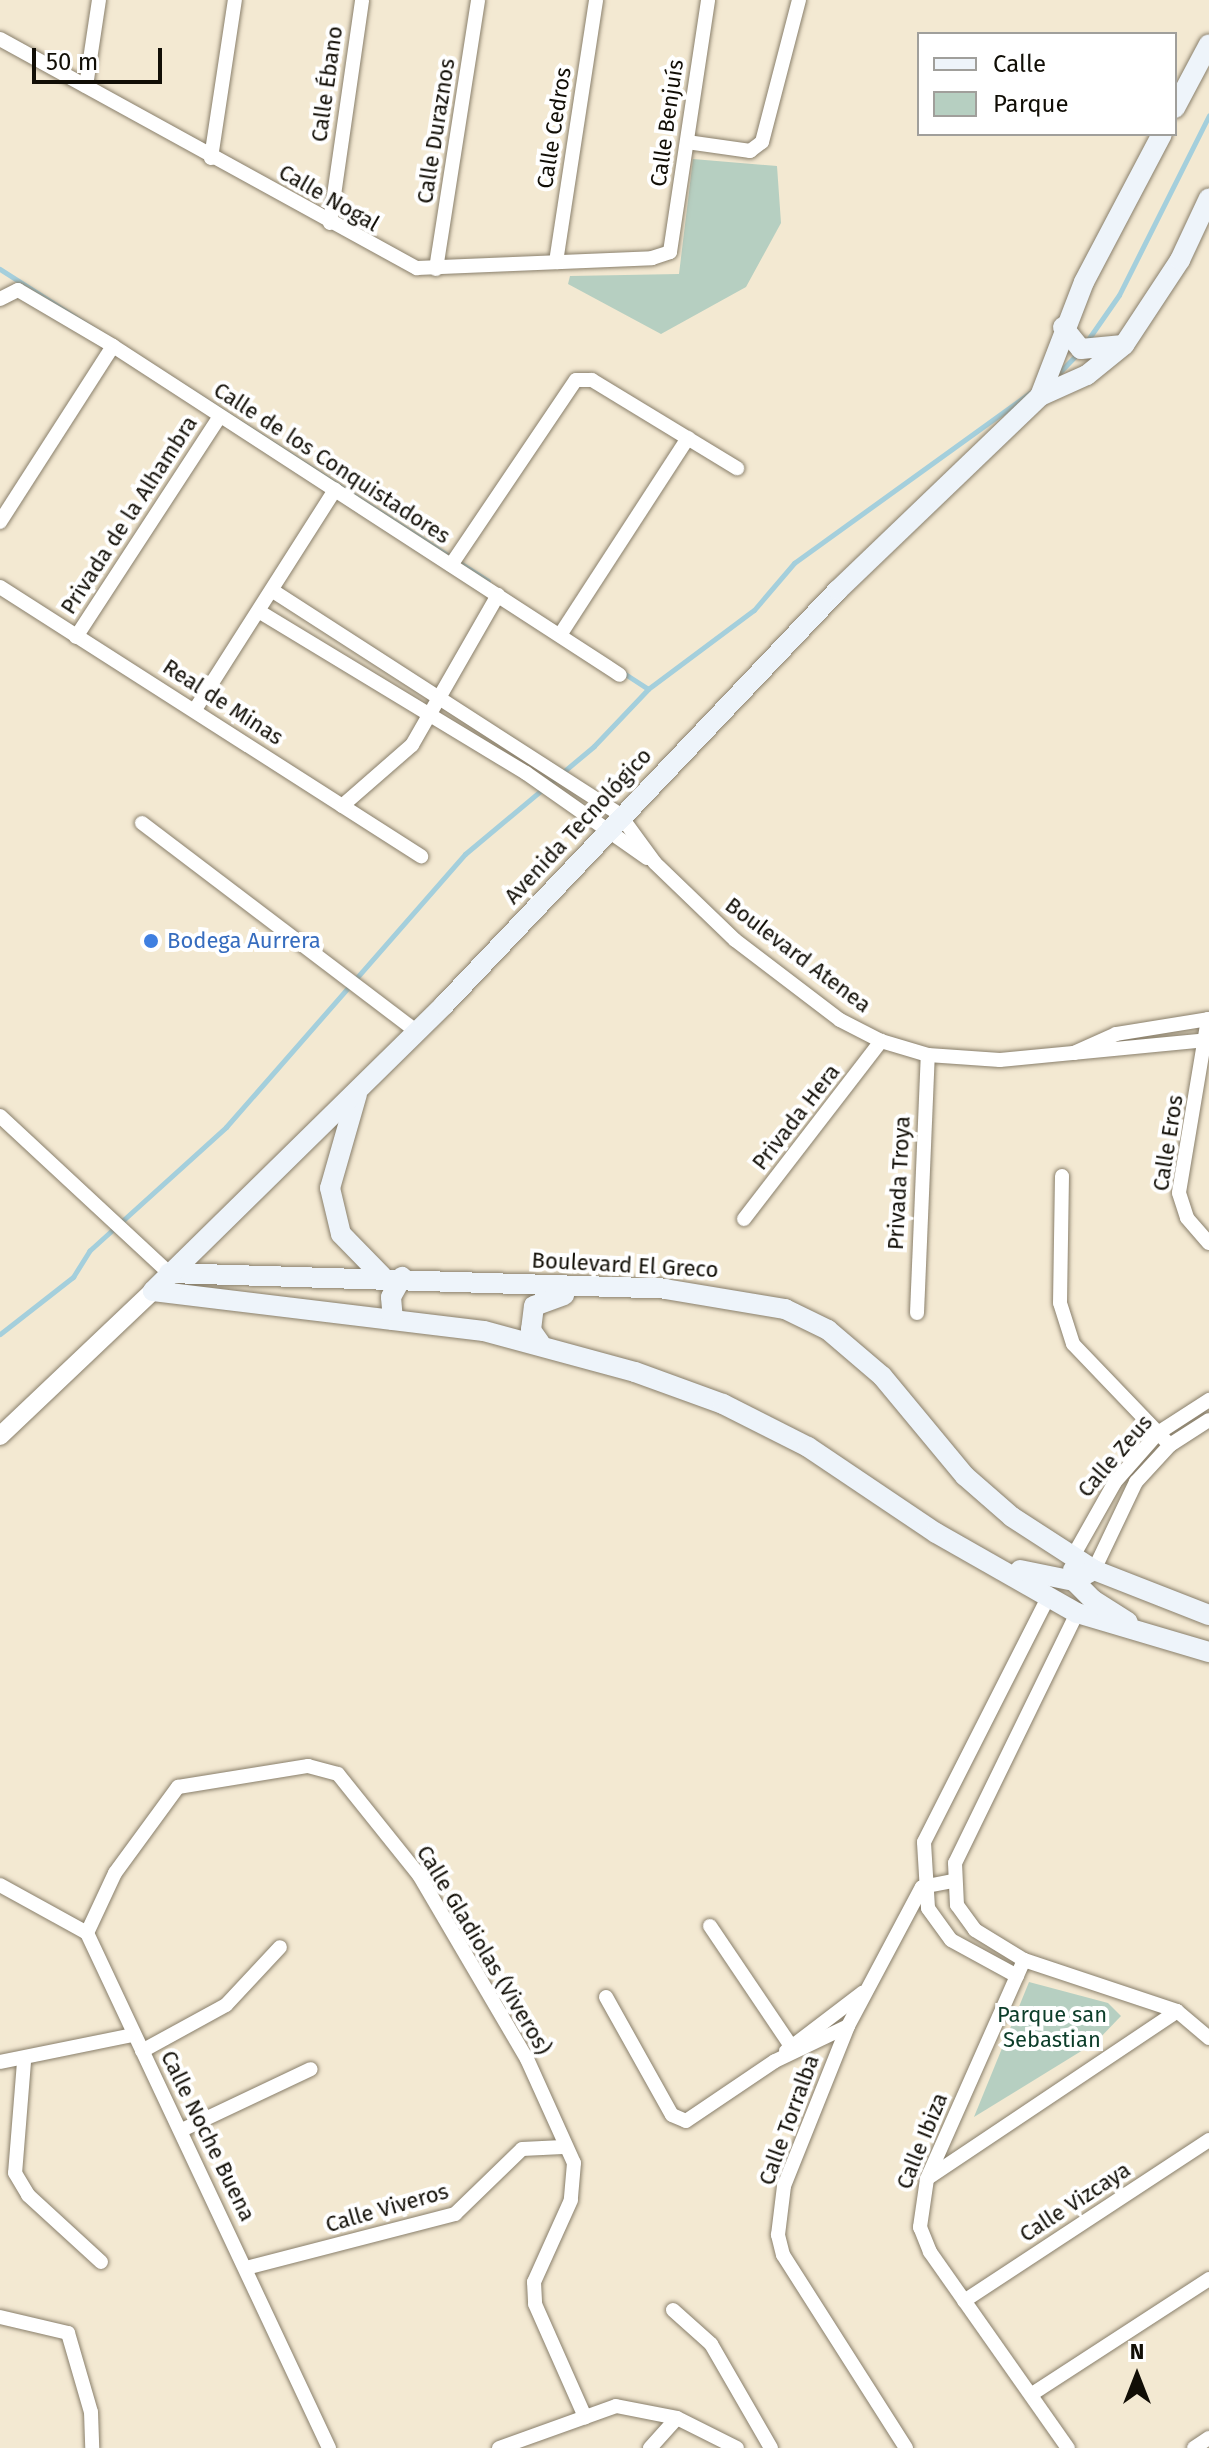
<!DOCTYPE html>
<meta charset="utf-8">
<style>
body{margin:0}
#map{position:relative;width:1209px;height:2448px;overflow:hidden;background:#f3e9d2;font-family:"Fira Sans",sans-serif}
div>[style]{position:absolute}
.green>*{inset:0;background:#b6cfc1}
.stream>*{height:5px;margin:-2.5px;padding:0 2.5px;transform-origin:2.5px;border-radius:2.5px;background:#a4cfdc}
.roads{filter:drop-shadow(0 0 2px #897f6b) drop-shadow(0 0 2px #897f6b)}
.minor>*{height:14px;margin:-7px;padding:0 7px;transform-origin:7px;border-radius:7px;background:#fff}
.tertiary>*{height:18px;margin:-9px;padding:0 9px;transform-origin:9px;border-radius:9px;background:#fff}
.secondary>*{height:20px;margin:-10px;padding:0 10px;transform-origin:10px;border-radius:10px;background:#eef4fa}
.dots>*{width:22px;height:22px;translate:-50% -50%;box-sizing:border-box;border:4px solid #fff;border-radius:50%}
span{translate:-50% -50%;white-space:nowrap;text-align:center;line-height:1.15;-webkit-text-stroke:8px #fff;paint-order:stroke}
.street-label{font-size:22px;color:#110e06}
.shop-label{font-size:22px;color:#366cbe}
.left{translate:0 -50%;text-align:left}
.park-label{font-size:22px;color:#0c3d29}
.legend{position:absolute;left:917px;top:32px;width:260px;height:104px;box-sizing:border-box;background:#fff;border:2px solid #a09f9b;margin:0;padding:10px 14px;list-style:none;font-size:24px;color:#110e06}
.legend li{display:flex;align-items:center;gap:16px;height:40px}
.legend b{width:40px;border:2px solid #a09f9b}
.north{position:absolute;left:1097px;top:2336px;width:80px;height:80px;-webkit-text-stroke:6px #fff;paint-order:stroke;rotate:0deg;font-size:22px;font-weight:700;line-height:32px;text-align:center;color:#110e06}
.north::after{content:'';display:block;margin:auto;width:28px;height:36px;background:#110e06;clip-path:polygon(50% 0,100% 100%,50% 72%,0 100%)}
.scale{position:absolute;left:32px;top:48px;width:130px;height:36px;box-sizing:border-box;border:4px solid #110e06;border-top:0;padding-left:10px;font-size:24px;line-height:28px;white-space:nowrap;color:#110e06;-webkit-text-stroke:6px #fff;paint-order:stroke}
</style>
<div id="map">
<div class="green">
<div style="clip-path:polygon(693px 159px,777px 166px,781px 223px,746px 287px,661px 334px,568px 284px,570px 276px,679px 274px)"></div>
<div style="clip-path:polygon(1029px 1982px,1108px 2003px,1121px 2016px,1096px 2042px,974px 2117px)"></div>
</div>
<div class="stream">
<div style="left:0;top:269px;width:579px;rotate:32.59deg"></div>
<div style="left:1087px;top:341px;width:56px;rotate:-55.2deg"></div>
<div style="left:1119px;top:295px;width:201px;rotate:-63.4deg"></div>
<div style="left:1055px;top:377px;width:35px;rotate:-46deg"></div>
<div style="left:622px;top:672px;width:31px;rotate:33deg"></div>
<div style="left:0;top:1334px;width:93px;rotate:-38deg"></div>
<div style="left:73px;top:1277px;width:31px;rotate:-58deg"></div>
<div style="left:89px;top:1251px;width:185px;rotate:-42.1deg"></div>
<div style="left:226px;top:1127px;width:363px;rotate:-48.8deg"></div>
<div style="left:465px;top:854px;width:168px;rotate:-39.9deg"></div>
<div style="left:594px;top:746px;width:79px;rotate:-46.5deg"></div>
<div style="left:648px;top:689px;width:132px;rotate:-36.7deg"></div>
<div style="left:754px;top:610px;width:62px;rotate:-49.6deg"></div>
<div style="left:794px;top:563px;width:291px;rotate:-35.8deg"></div>
</div>
<div class="roads">
<div class="minor">
<div style="left:0;top:39px;width:476px;rotate:28.8deg"></div>
<div style="left:417px;top:268px;width:235px;rotate:-2.4deg"></div>
<div style="left:652px;top:258px;width:19px;rotate:-18deg"></div>
<div style="left:670px;top:252px;width:255px;rotate:-81.4deg"></div>
<div style="left:86px;top:86px;width:87px;rotate:-81.4deg"></div>
<div style="left:687px;top:142px;width:64px;rotate:8.1deg"></div>
<div style="left:750px;top:151px;width:15px;rotate:-37deg"></div>
<div style="left:762px;top:142px;width:147px;rotate:-75.4deg"></div>
<div style="left:211px;top:158px;width:160px;rotate:-81.4deg"></div>
<div style="left:330px;top:223px;width:225px;rotate:-81.8deg"></div>
<div style="left:556px;top:262px;width:265px;rotate:-81.3deg"></div>
<div style="left:436px;top:269px;width:272px;rotate:-81.1deg"></div>
<div style="left:0;top:299px;width:20px;rotate:-27deg"></div>
<div style="left:18px;top:290px;width:110px;rotate:30.5deg"></div>
<div style="left:113px;top:346px;width:604px;rotate:32.98deg"></div>
<div style="left:0;top:522px;width:209px;rotate:-57.3deg"></div>
<div style="left:451px;top:565px;width:223px;rotate:-56deg"></div>
<div style="left:576px;top:380px;width:16px"></div>
<div style="left:592px;top:380px;width:170px;rotate:31.3deg"></div>
<div style="left:0;top:587px;width:500px;rotate:32.6deg"></div>
<div style="left:273px;top:591px;width:413px;rotate:32.8deg"></div>
<div style="left:620px;top:815px;width:59px;rotate:53.9deg"></div>
<div style="left:655px;top:863px;width:111px;rotate:43.9deg"></div>
<div style="left:735px;top:940px;width:132px;rotate:37.3deg"></div>
<div style="left:840px;top:1020px;width:46px;rotate:27.1deg"></div>
<div style="left:881px;top:1041px;width:49px;rotate:16.6deg"></div>
<div style="left:928px;top:1055px;width:72px;rotate:4deg"></div>
<div style="left:1000px;top:1060px;width:210px;rotate:-5.5deg"></div>
<div style="left:260px;top:612px;width:311px;rotate:31.2deg"></div>
<div style="left:526px;top:773px;width:148px;rotate:35.1deg"></div>
<div style="left:560px;top:635px;width:235px;rotate:-57deg"></div>
<div style="left:76px;top:637px;width:262px;rotate:-56.9deg"></div>
<div style="left:196px;top:708px;width:259px;rotate:-57.5deg"></div>
<div style="left:342px;top:806px;width:93px;rotate:-41.1deg"></div>
<div style="left:412px;top:745px;width:173px;rotate:-60.2deg"></div>
<div style="left:142px;top:823px;width:345px;rotate:37.2deg"></div>
<div style="left:1208px;top:1019px;width:176px;rotate:99.5deg"></div>
<div style="left:1179px;top:1193px;width:26px;rotate:72deg"></div>
<div style="left:1187px;top:1218px;width:33px;rotate:49deg"></div>
<div style="left:1074px;top:1053px;width:46px;rotate:-24.3deg"></div>
<div style="left:1116px;top:1034px;width:94px;rotate:-9.2deg"></div>
<div style="left:0;top:1116px;width:231px;rotate:42.9deg"></div>
<div style="left:1062px;top:1176px;width:127px;rotate:90.9deg"></div>
<div style="left:1060px;top:1303px;width:43px;rotate:72.4deg"></div>
<div style="left:1073px;top:1344px;width:140px;rotate:46.2deg"></div>
<div style="left:744px;top:1219px;width:225px;rotate:-52.4deg"></div>
<div style="left:917px;top:1313px;width:258px;rotate:-87.6deg"></div>
<div style="left:1072px;top:1558px;width:87px;rotate:-60.5deg"></div>
<div style="left:1115px;top:1482px;width:65px;rotate:-48.7deg"></div>
<div style="left:1158px;top:1433px;width:61px;rotate:-32.9deg"></div>
<div style="left:1094px;top:1570px;width:98px;rotate:-64.5deg"></div>
<div style="left:1136px;top:1482px;width:50px;rotate:-47.4deg"></div>
<div style="left:1170px;top:1445px;width:46px;rotate:-32.7deg"></div>
<div style="left:1077px;top:1613px;width:278px;rotate:116deg"></div>
<div style="left:955px;top:1863px;width:42px;rotate:87.3deg"></div>
<div style="left:957px;top:1905px;width:31px;rotate:54deg"></div>
<div style="left:975px;top:1930px;width:57px;rotate:31.5deg"></div>
<div style="left:1024px;top:1960px;width:161px;rotate:18.4deg"></div>
<div style="left:1177px;top:2011px;width:42px;rotate:40.2deg"></div>
<div style="left:0;top:1885px;width:99px;rotate:28.9deg"></div>
<div style="left:87px;top:1933px;width:569px;rotate:64.83deg"></div>
<div style="left:710px;top:1926px;width:145px;rotate:56deg"></div>
<div style="left:87px;top:1933px;width:66px;rotate:-65deg"></div>
<div style="left:115px;top:1873px;width:107px;rotate:-53.8deg"></div>
<div style="left:178px;top:1787px;width:132px;rotate:-9.2deg"></div>
<div style="left:308px;top:1766px;width:31px;rotate:15deg"></div>
<div style="left:338px;top:1774px;width:129px;rotate:51.3deg"></div>
<div style="left:419px;top:1875px;width:213px;rotate:59.6deg"></div>
<div style="left:527px;top:2059px;width:114px;rotate:65.7deg"></div>
<div style="left:574px;top:2163px;width:37px;rotate:95deg"></div>
<div style="left:571px;top:2200px;width:90px;rotate:114.3deg"></div>
<div style="left:534px;top:2282px;width:22px;rotate:87deg"></div>
<div style="left:535px;top:2304px;width:124px;rotate:66.1deg"></div>
<div style="left:1024px;top:1960px;width:240px;rotate:113.9deg"></div>
<div style="left:927px;top:2179px;width:49px;rotate:98.3deg"></div>
<div style="left:920px;top:2227px;width:27px;rotate:68deg"></div>
<div style="left:930px;top:2252px;width:240px;rotate:54.9deg"></div>
<div style="left:1017px;top:1976px;width:75px;rotate:-151.4deg"></div>
<div style="left:951px;top:1940px;width:39px;rotate:-126deg"></div>
<div style="left:928px;top:1908px;width:66px;rotate:-93.5deg"></div>
<div style="left:924px;top:1842px;width:274px;rotate:-63.1deg"></div>
<div style="left:606px;top:1997px;width:135px;rotate:60.8deg"></div>
<div style="left:672px;top:2115px;width:15px;rotate:23deg"></div>
<div style="left:686px;top:2121px;width:107px;rotate:-34deg"></div>
<div style="left:775px;top:2061px;width:81px;rotate:-25.6deg"></div>
<div style="left:142px;top:2051px;width:96px;rotate:-28.7deg"></div>
<div style="left:226px;top:2005px;width:79px;rotate:-47deg"></div>
<div style="left:786px;top:2051px;width:96px;rotate:-37.3deg"></div>
<div style="left:0;top:2062px;width:136px;rotate:-11.5deg"></div>
<div style="left:24px;top:2062px;width:111px;rotate:94.6deg"></div>
<div style="left:15px;top:2173px;width:26px;rotate:59deg"></div>
<div style="left:28px;top:2195px;width:99px;rotate:42.5deg"></div>
<div style="left:184px;top:2129px;width:140px;rotate:-25.3deg"></div>
<div style="left:928px;top:2178px;width:300px;rotate:-33.8deg"></div>
<div style="left:246px;top:2268px;width:216px;rotate:-14.5deg"></div>
<div style="left:455px;top:2214px;width:93px;rotate:-44.1deg"></div>
<div style="left:522px;top:2149px;width:41px;rotate:-2.8deg"></div>
<div style="left:964px;top:2301px;width:293px;rotate:-33.3deg"></div>
<div style="left:673px;top:2310px;width:51px;rotate:41.8deg"></div>
<div style="left:711px;top:2344px;width:120px;rotate:60deg"></div>
<div style="left:0;top:2317px;width:70px;rotate:13.2deg"></div>
<div style="left:68px;top:2333px;width:82px;rotate:73.8deg"></div>
<div style="left:91px;top:2412px;width:36px;rotate:88deg"></div>
<div style="left:1032px;top:2394px;width:211px;rotate:-33deg"></div>
<div style="left:499px;top:2448px;width:124px;rotate:-19.7deg"></div>
<div style="left:616px;top:2406px;width:62px;rotate:11.1deg"></div>
<div style="left:677px;top:2418px;width:67px;rotate:26.6deg"></div>
<div style="left:650px;top:2448px;width:40px;rotate:-48deg"></div>
<div style="left:906px;top:2448px;width:229px;rotate:-122.5deg"></div>
<div style="left:783px;top:2255px;width:21px;rotate:-104deg"></div>
<div style="left:778px;top:2235px;width:49px;rotate:-83deg"></div>
<div style="left:784px;top:2186px;width:172px;rotate:-68.2deg"></div>
<div style="left:848px;top:2026px;width:157px;rotate:-62deg"></div>
<div style="left:922px;top:1887px;width:32px;rotate:-11deg"></div>
<div style="left:1194px;top:2448px;width:18px;rotate:-34deg"></div>
</div>
<div class="tertiary">
<div style="left:0;top:1436px;width:211px;rotate:-43.5deg"></div>
</div>
<div class="secondary">
<div style="left:1175px;top:108px;width:72px;rotate:-62deg"></div>
<div style="left:1063px;top:327px;width:28px;rotate:51deg"></div>
<div style="left:1081px;top:349px;width:42px;rotate:-5.4deg"></div>
<div style="left:1040px;top:396px;width:122px;rotate:-68.9deg"></div>
<div style="left:1084px;top:282px;width:167px;rotate:-62.2deg"></div>
<div style="left:357px;top:1094px;width:98px;rotate:106deg"></div>
<div style="left:330px;top:1188px;width:47px;rotate:76.6deg"></div>
<div style="left:341px;top:1234px;width:59px;rotate:45.7deg"></div>
<div style="left:169px;top:1273px;width:496px;rotate:1.8deg"></div>
<div style="left:665px;top:1289px;width:122px;rotate:9.5deg"></div>
<div style="left:785px;top:1309px;width:48px;rotate:26deg"></div>
<div style="left:828px;top:1330px;width:71px;rotate:40.4deg"></div>
<div style="left:882px;top:1376px;width:130px;rotate:50.3deg"></div>
<div style="left:965px;top:1476px;width:62px;rotate:41.1deg"></div>
<div style="left:1012px;top:1517px;width:98px;rotate:32.9deg"></div>
<div style="left:1094px;top:1570px;width:123px;rotate:21.4deg"></div>
<div style="left:153px;top:1291px;width:408px;rotate:-44.5deg"></div>
<div style="left:444px;top:1005px;width:572px;rotate:-46.49deg"></div>
<div style="left:838px;top:590px;width:280px;rotate:-43.8deg"></div>
<div style="left:1040px;top:396px;width:51px;rotate:-24.1deg"></div>
<div style="left:1087px;top:375px;width:48px;rotate:-39deg"></div>
<div style="left:1124px;top:345px;width:102px;rotate:-56.6deg"></div>
<div style="left:1180px;top:260px;width:68px;rotate:-64.9deg"></div>
<div style="left:153px;top:1291px;width:333px;rotate:6.9deg"></div>
<div style="left:484px;top:1331px;width:156px;rotate:15.2deg"></div>
<div style="left:635px;top:1372px;width:94px;rotate:20deg"></div>
<div style="left:723px;top:1404px;width:95px;rotate:26.8deg"></div>
<div style="left:808px;top:1447px;width:154px;rotate:33.9deg"></div>
<div style="left:936px;top:1533px;width:162px;rotate:29.6deg"></div>
<div style="left:1077px;top:1613px;width:138px;rotate:16.5deg"></div>
<div style="left:393px;top:1320px;width:23px;rotate:-95deg"></div>
<div style="left:391px;top:1297px;width:23px;rotate:-61deg"></div>
<div style="left:540px;top:1343px;width:16px;rotate:-125deg"></div>
<div style="left:531px;top:1330px;width:24px;rotate:-83deg"></div>
<div style="left:534px;top:1306px;width:32px;rotate:-20deg"></div>
<div style="left:1020px;top:1570px;width:55px;rotate:11.5deg"></div>
<div style="left:1074px;top:1581px;width:23px;rotate:-29deg"></div>
<div style="left:1073px;top:1570px;width:11px;rotate:85deg"></div>
<div style="left:1074px;top:1581px;width:27px;rotate:45deg"></div>
<div style="left:1093px;top:1600px;width:41px;rotate:32.2deg"></div>
</div>
</div>
<div class="dots">
<div style="left:151px;top:941px;background:#3f7fe0"></div>
</div>
<div class="street-label">
<span style="left:327px;top:84px;rotate:-82deg">Calle Ébano</span>
<span style="left:667px;top:123px;rotate:-82deg">Calle Benjuís</span>
<span style="left:554px;top:128px;rotate:-81deg">Calle Cedros</span>
<span style="left:436px;top:131px;rotate:-81deg">Calle Duraznos</span>
<span style="left:329px;top:198px;rotate:30deg">Calle Nogal</span>
<span style="left:332px;top:463px;rotate:33deg">Calle de los Conquistadores</span>
<span style="left:129px;top:515px;rotate:-57deg">Privada de la Alhambra</span>
<span style="left:223px;top:702px;rotate:33deg">Real de Minas</span>
<span style="left:578px;top:826px;rotate:-47deg">Avenida Tecnológico</span>
<span style="left:798px;top:955px;rotate:37deg">Boulevard Atenea</span>
<span style="left:796px;top:1117px;rotate:-52deg">Privada Hera</span>
<span style="left:1168px;top:1143px;rotate:-81deg">Calle Eros</span>
<span style="left:899px;top:1183px;rotate:-87deg">Privada Troya</span>
<span style="left:625px;top:1265px;rotate:3deg">Boulevard El Greco</span>
<span style="left:1115px;top:1456px;rotate:-49deg">Calle Zeus</span>
<span style="left:484px;top:1950px;rotate:59deg">Calle Gladiolas (Viveros)</span>
<span style="left:789px;top:2120px;rotate:-70deg">Calle Torralba</span>
<span style="left:208px;top:2136px;rotate:64deg">Calle Noche Buena</span>
<span style="left:922px;top:2141px;rotate:-68deg">Calle Ibiza</span>
<span style="left:1075px;top:2202px;rotate:-33deg">Calle Vizcaya</span>
<span style="left:387px;top:2208px;rotate:-16deg">Calle Viveros</span>
</div>
<div class="shop-label">
<span class="left" style="left:167px;top:941px">Bodega Aurrera</span>
</div>
<div class="park-label">
<span style="left:1052px;top:2027px">Parque san<br>Sebastian</span>
</div>
<ul class="legend">
<li><b style="height:10px;background:#eef4fa"></b>Calle</li>
<li><b style="height:22px;background:#b6cfc1"></b>Parque</li>
</ul>
<div class="north">N</div>
<div class="scale">50 m</div>
</div>
